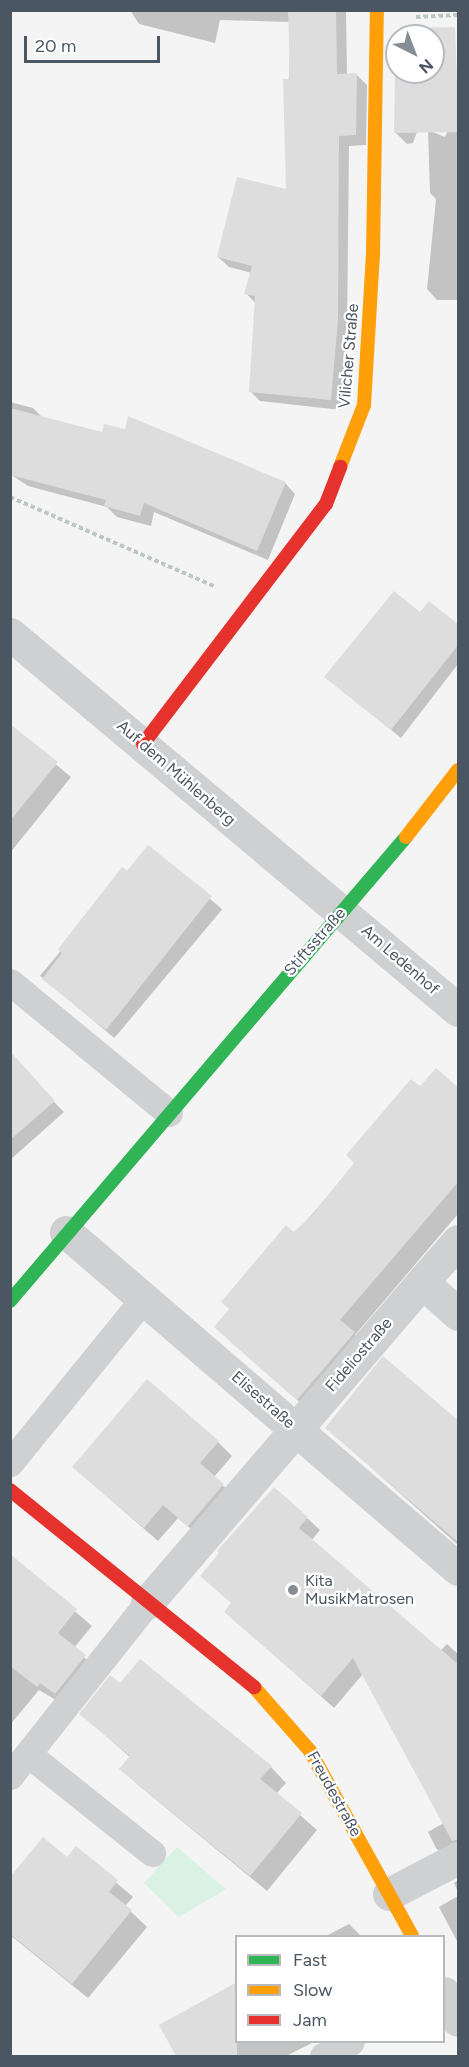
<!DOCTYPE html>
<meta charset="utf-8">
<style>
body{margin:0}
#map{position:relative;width:469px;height:2067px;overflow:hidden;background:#f4f4f4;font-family:Figtree,sans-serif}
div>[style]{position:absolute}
.green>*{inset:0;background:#d9f2e3}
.shadow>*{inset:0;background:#0003;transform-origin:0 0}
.building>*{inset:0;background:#ddddde}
.path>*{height:4px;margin-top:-2px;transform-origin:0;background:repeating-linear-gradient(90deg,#bcc7c4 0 4.5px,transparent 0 7.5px)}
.lane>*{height:27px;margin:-13.5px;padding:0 13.5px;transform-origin:13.5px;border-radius:13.5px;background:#ced0d2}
.street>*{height:33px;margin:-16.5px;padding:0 16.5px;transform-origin:16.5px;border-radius:16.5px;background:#ced0d2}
.fast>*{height:14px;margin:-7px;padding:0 7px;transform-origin:7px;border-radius:7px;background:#30b455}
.slow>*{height:14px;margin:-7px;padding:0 7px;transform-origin:7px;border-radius:7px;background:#ff9f0a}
.jam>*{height:14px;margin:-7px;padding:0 7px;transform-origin:7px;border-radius:7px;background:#e5322d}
.dots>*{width:16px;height:16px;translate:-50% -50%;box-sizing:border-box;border:3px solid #fff;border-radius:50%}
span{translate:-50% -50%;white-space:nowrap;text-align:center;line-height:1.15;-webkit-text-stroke:4.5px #fff;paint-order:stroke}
.street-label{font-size:16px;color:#4a5661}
.poi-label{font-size:16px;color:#4a5661}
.left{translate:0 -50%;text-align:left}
.frame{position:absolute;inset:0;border:12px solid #4a5661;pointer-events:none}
.legend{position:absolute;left:235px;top:1935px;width:210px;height:108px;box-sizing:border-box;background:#fff;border:2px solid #b7bbc0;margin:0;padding:8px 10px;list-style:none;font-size:18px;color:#4a5661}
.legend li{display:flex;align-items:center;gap:12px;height:30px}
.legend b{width:30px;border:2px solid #b7bbc0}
.north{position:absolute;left:385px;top:24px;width:60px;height:60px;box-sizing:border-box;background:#fff;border:2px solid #b7bbc0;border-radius:50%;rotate:138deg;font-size:16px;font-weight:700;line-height:24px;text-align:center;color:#4a5661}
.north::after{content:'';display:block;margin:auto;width:21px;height:27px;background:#868d94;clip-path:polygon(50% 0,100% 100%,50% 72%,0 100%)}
.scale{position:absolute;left:24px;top:36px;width:136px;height:27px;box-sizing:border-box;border:3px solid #4a5661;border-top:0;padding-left:8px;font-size:18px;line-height:21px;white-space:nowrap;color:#4a5661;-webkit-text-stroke:4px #fff;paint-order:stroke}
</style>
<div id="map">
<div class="green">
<div style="clip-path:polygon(177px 1847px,226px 1889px,179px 1917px,144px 1883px)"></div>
</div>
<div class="shadow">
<div style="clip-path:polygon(130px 10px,346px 10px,347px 75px,357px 75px,367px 85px,366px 145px,349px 146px,347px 331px,341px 410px,260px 401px,250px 391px,256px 304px,246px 293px,252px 273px,229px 267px,218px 257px,288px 191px,290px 22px,220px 20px,215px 43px,139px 24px)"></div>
<div style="clip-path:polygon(434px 84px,413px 143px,407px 144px,395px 132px)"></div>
<div style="clip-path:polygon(458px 109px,458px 300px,437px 300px,427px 289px,436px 199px,430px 193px,428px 130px,445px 137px)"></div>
<div style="clip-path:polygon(10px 402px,33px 408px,43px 418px,285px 483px,295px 494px,268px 560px,154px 512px,151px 526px,117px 517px,107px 507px,28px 486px,10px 474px)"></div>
<div style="clip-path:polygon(421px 614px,458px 626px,458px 664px,401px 738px,326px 677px)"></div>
<div style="clip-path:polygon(10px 726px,71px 777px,10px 853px)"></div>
<div style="left:148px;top:847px;width:97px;height:168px;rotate:40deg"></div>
<div style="clip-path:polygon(10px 1058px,64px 1112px,10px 1160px)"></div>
<div style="clip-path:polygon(458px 1090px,458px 1214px,355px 1335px,368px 1348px,312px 1413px,231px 1342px,295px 1234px,356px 1163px)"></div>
<div style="clip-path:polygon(458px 1423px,458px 1545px,327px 1428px)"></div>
<div style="clip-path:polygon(218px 1442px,232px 1456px,214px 1477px,237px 1499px,203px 1539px,178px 1518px,158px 1541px,88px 1480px)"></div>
<div style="clip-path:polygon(307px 1518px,320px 1530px,311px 1541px,440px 1651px,447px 1644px,458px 1654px,458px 1856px,448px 1861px,436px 1848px,428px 1832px,444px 1823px,363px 1674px,334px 1708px,226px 1612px)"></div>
<div style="clip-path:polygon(10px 1556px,92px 1626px,74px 1648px,100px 1672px,71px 1709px,39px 1690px,10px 1725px)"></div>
<div style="clip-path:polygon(81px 1714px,271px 1767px,286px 1783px,276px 1794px,317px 1830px,267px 1891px,137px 1784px,121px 1769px,131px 1758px)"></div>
<div style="clip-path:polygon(76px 1848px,133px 1897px,125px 1906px,147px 1927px,88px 1998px,10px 1935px,10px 1879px,67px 1859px)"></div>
<div style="clip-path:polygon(458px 1880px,458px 1892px,454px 1883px)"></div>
<div style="clip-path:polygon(458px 1896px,458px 1943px,439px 1907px)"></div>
<div style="clip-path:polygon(349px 1924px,361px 1936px,326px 1936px)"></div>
<div style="clip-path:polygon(161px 2026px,237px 2042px,314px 2042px,286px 2056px,178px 2056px)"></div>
</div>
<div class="building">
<div style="clip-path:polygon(288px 10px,336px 10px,337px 74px,357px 73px,356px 135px,339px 136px,338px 320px,331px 400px,249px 392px,255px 296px,244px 294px,252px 266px,217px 257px,237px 177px,286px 189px,283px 79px,290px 79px)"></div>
<div style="clip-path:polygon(455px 27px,459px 132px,394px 133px,395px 72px,433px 72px,433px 36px,406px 36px,406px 28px)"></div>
<div style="clip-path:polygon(10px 408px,102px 432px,104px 424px,125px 429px,128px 416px,286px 482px,257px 551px,144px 503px,140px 516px,104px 506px,106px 500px,10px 475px)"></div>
<div style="clip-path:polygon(394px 591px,420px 612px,429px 601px,459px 625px,459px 644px,391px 730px,324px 677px)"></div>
<div style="clip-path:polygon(10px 724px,58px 762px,10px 821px)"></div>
<div style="clip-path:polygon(148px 845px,212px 896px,106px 1030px,42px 979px,62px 953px,58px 949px,122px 867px,127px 871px)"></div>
<div style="clip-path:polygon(10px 1051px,55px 1101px,10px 1140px)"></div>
<div style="clip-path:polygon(436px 1068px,459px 1088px,459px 1181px,340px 1320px,355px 1332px,297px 1400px,214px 1327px,229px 1309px,221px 1302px,286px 1225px,294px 1232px,312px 1215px,354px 1163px,346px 1155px,411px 1079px,420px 1086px)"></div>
<div style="clip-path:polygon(383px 1356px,459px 1421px,459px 1543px,325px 1428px)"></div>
<div style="clip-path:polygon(147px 1379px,219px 1441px,200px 1463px,224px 1484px,188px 1526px,163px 1505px,144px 1528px,72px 1467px)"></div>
<div style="clip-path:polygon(274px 1487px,308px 1517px,299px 1528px,459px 1665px,459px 1839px,452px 1841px,353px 1658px,321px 1696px,224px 1612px,231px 1603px,200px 1576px,219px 1553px,217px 1551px)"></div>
<div style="clip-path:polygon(10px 1554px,77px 1609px,58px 1633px,86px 1655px,55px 1694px,40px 1683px,37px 1687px,10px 1666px)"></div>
<div style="clip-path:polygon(140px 1659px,272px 1766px,260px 1779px,302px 1813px,250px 1876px,119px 1769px,130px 1756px,79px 1714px,110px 1675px,120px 1683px)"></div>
<div style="clip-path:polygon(43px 1837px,67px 1857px,76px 1846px,118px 1880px,109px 1892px,132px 1910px,72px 1984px,10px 1934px,10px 1877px)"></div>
<div style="clip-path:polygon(237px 1982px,237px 2056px,176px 2056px,159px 2025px)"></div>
</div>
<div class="path">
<div style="left:416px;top:17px;width:42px;rotate:-2.7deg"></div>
<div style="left:10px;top:497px;width:223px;rotate:23.6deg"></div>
</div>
<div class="lane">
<div style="left:10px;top:982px;width:206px;rotate:39.5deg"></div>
<div style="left:10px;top:1463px;width:213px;rotate:-50.9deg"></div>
<div style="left:28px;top:1754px;width:159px;rotate:38.6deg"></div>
<div style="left:10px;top:1776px;width:221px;rotate:-51.6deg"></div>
<div style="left:323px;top:2056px;width:31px;rotate:-27deg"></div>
</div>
<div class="street">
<div style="left:10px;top:634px;width:585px;rotate:40.01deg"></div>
<div style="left:66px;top:1232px;width:517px;rotate:40.69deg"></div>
<div style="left:458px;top:1241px;width:55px;rotate:131.3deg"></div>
<div style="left:422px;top:1282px;width:48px;rotate:41.6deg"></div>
<div style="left:147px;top:1603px;width:423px;rotate:-49.4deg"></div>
<div style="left:389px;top:1894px;width:78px;rotate:-27.6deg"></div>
<div style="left:444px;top:1993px;width:30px;rotate:63deg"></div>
</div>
<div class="fast">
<div style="left:10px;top:1301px;width:610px;rotate:-49.52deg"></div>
</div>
<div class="slow">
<div style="left:340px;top:467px;width:66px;rotate:-68.8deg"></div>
<div style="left:364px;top:405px;width:150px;rotate:-86.6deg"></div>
<div style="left:373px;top:255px;width:245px;rotate:-89.1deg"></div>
<div style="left:406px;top:837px;width:85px;rotate:-52.2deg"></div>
<div style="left:254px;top:1687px;width:85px;rotate:48.8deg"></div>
<div style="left:310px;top:1751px;width:211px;rotate:61.1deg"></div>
</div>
<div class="jam">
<div style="left:143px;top:744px;width:302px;rotate:-52.7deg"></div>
<div style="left:326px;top:504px;width:40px;rotate:-69deg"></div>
<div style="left:10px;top:1490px;width:314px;rotate:38.9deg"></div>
</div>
<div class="dots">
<div style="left:293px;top:1590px;background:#868d94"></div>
</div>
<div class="street-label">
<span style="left:349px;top:356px;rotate:-85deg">Vilicher Straße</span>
<span style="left:176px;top:773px;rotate:41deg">Auf dem Mühlenberg</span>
<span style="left:315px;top:942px;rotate:-49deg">Stiftsstraße</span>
<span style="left:400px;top:960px;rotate:41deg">Am Ledenhof</span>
<span style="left:359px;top:1355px;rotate:-49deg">Fideliostraße</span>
<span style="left:263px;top:1400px;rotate:41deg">Elisestraße</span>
<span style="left:334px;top:1794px;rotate:61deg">Freudestraße</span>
</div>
<div class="poi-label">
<span class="left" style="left:305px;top:1590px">Kita<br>MusikMatrosen</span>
</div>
<div class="frame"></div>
<ul class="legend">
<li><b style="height:8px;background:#30b455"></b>Fast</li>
<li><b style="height:8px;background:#ff9f0a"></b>Slow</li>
<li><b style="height:8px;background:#e5322d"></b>Jam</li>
</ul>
<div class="north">N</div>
<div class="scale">20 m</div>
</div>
